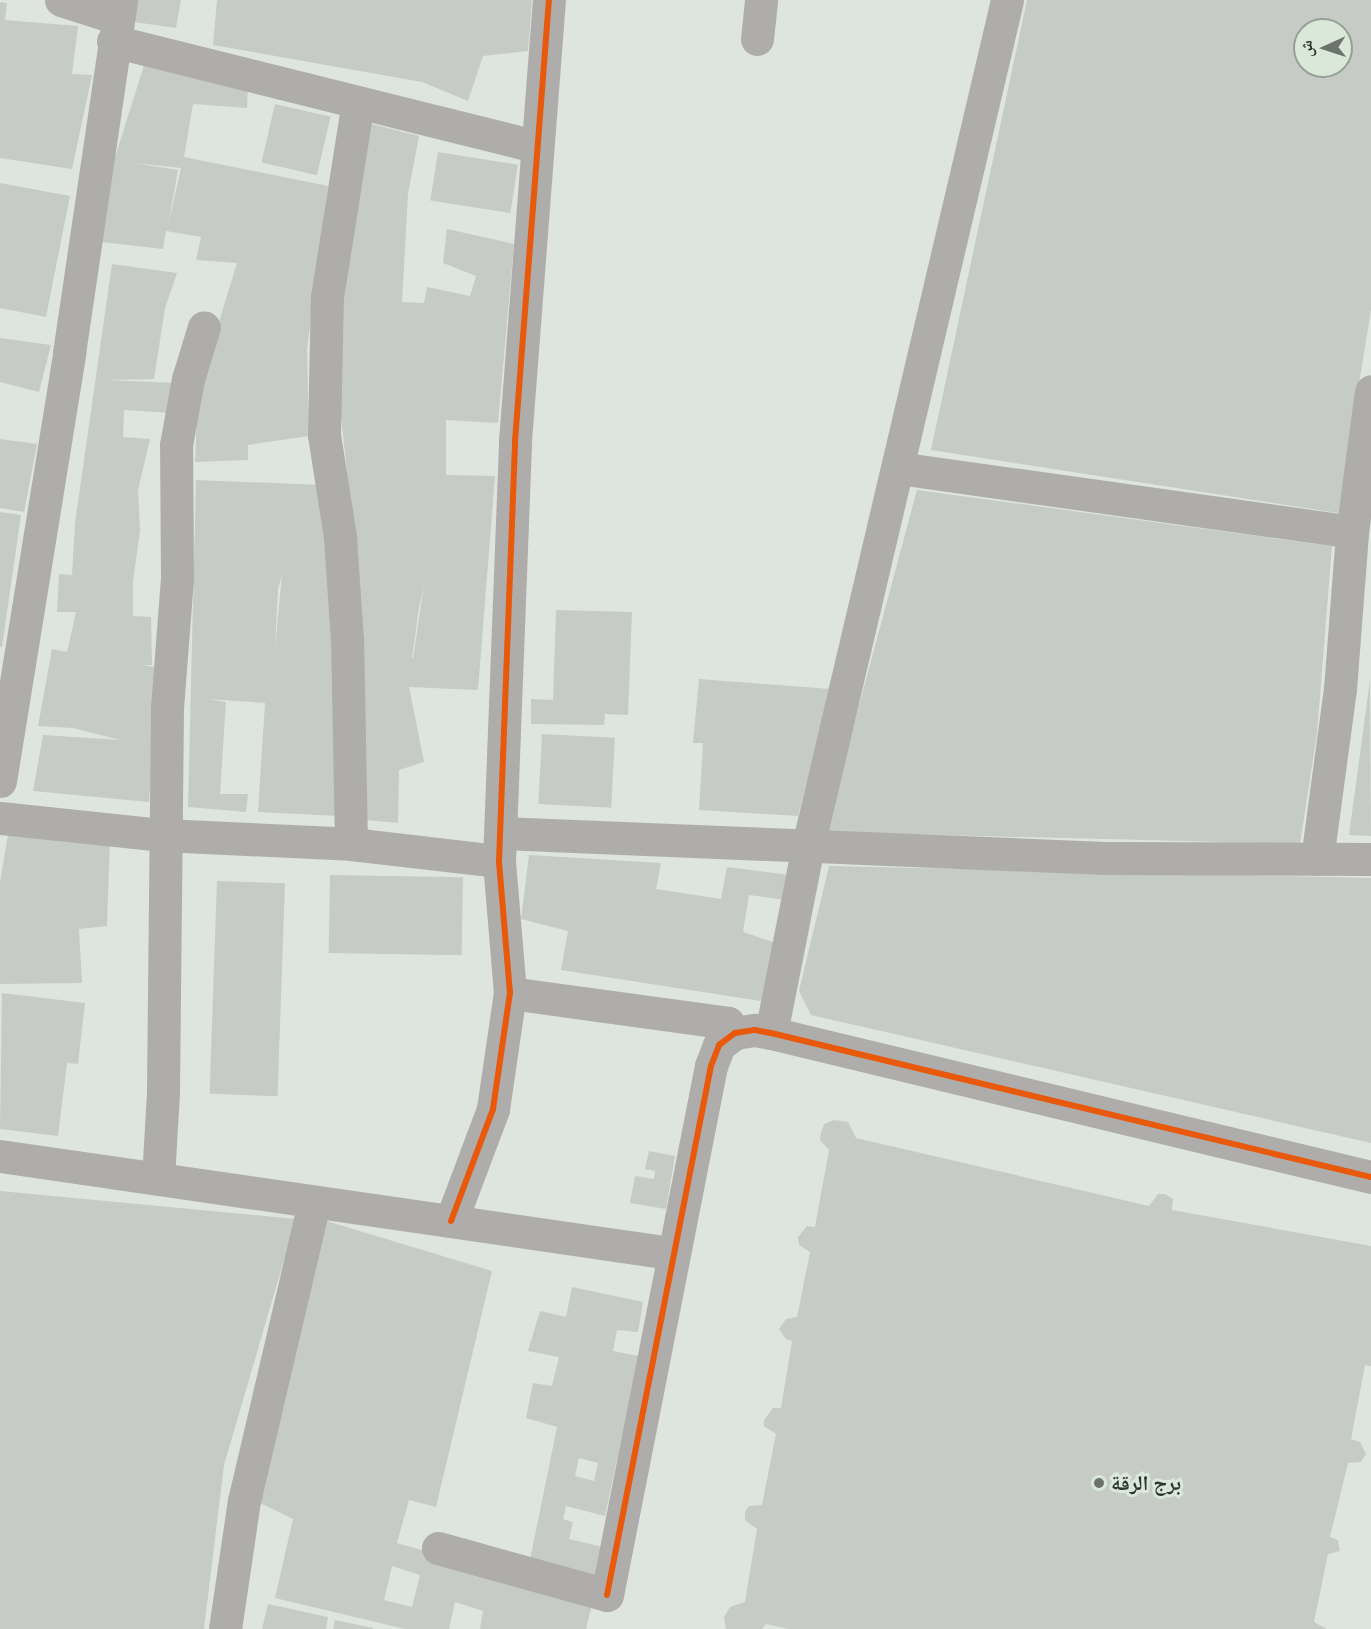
<!DOCTYPE html>
<meta charset="utf-8">
<style>
body{margin:0}
#map{position:relative;width:1371px;height:1629px;overflow:hidden;background:#dee4de;font-family:Cabin,"Noto Naskh Arabic",sans-serif}
div>[style]{position:absolute}
.building>*{inset:0;background:#c6cbc6;transform-origin:0 0}
.minor>*{height:33px;margin:-16.5px;padding:0 16.5px;transform-origin:16.5px;border-radius:16.5px;background:#aeadac}
.cycleway>*{height:6px;margin:-3px;padding:0 3px;transform-origin:3px;border-radius:3px;background:#e8590c}
.dots>*{width:16px;height:16px;translate:-50% -50%;box-sizing:border-box;border:3px solid #dae8da;border-radius:50%}
span{translate:-50% -50%;white-space:nowrap;text-align:center;line-height:1.15;-webkit-text-stroke:6px #dae8da;paint-order:stroke}
.poi-label{font-size:21px;color:#2f342f;font-weight:700}
.left{translate:0 -50%;text-align:left}
.north{position:absolute;left:1293px;top:18px;width:60px;height:60px;box-sizing:border-box;background:#dae8da;border:2px solid #96a096;border-radius:50%;rotate:267deg;font-size:16px;font-weight:700;line-height:24px;text-align:center;color:#2f342f}
.north::after{content:'';display:block;margin:auto;width:21px;height:27px;background:#6c726c;clip-path:polygon(50% 0,100% 100%,50% 72%,0 100%)}
</style>
<div id="map">
<div class="building">
<div style="clip-path:polygon(137px 0,181px 0,176px 28px,134px 22px)"></div>
<div style="clip-path:polygon(217px 0,532px 0,528px 51px,483px 56px,468px 101px,422px 82px,213px 45px)"></div>
<div style="clip-path:polygon(evenodd,1027px 0,1371px 0,1371px 310px,1338px 513px,931px 450px,1027px 0,1305px 30px,1341px 30px,1341px 66px,1305px 66px,1305px 30px)"></div>
<div style="clip-path:polygon(0 2px,7px 3px,5px 20px,78px 26px,72px 74px,92px 75px,72px 169px,0 158px)"></div>
<div style="clip-path:polygon(evenodd,146px 59px,248px 87px,247px 108px,193px 104px,184px 157px,328px 186px,307px 350px,309px 436px,248px 445px,248px 460px,195px 462px,198px 390px,237px 263px,196px 260px,201px 237px,166px 231px,163px 249px,101px 242px,106px 186px,146px 59px,133px 163px,181px 168px,168px 226px,178px 170px,133px 163px)"></div>
<div style="left:275px;top:104px;width:57px;height:60px;rotate:13deg"></div>
<div style="clip-path:polygon(evenodd,364px 122px,419px 136px,408px 194px,402px 302px,424px 303px,427px 287px,470px 296px,476px 276px,443px 263px,447px 229px,514px 244px,498px 423px,446px 420px,446px 475px,495px 476px,478px 690px,409px 687px,424px 762px,399px 770px,398px 823px,366px 820px,361px 603px,341px 416px,330px 415px,364px 122px,424px 584px,413px 659px,412px 658px,419px 608px,424px 584px)"></div>
<div style="left:438px;top:152px;width:81px;height:49px;rotate:9deg"></div>
<div style="clip-path:polygon(0 183px,70px 196px,46px 317px,0 308px)"></div>
<div style="clip-path:polygon(112px 264px,177px 273px,165px 308px,154px 379px,108px 380px,176px 383px,171px 413px,124px 410px,123px 437px,150px 439px,138px 490px,140px 531px,133px 581px,133px 616px,151px 617px,152px 665px,143px 665px,160px 668px,149px 802px,33px 791px,43px 735px,120px 740px,73px 728px,38px 726px,52px 649px,67px 652px,76px 612px,57px 612px,59px 574px,72px 575px,75px 523px)"></div>
<div style="clip-path:polygon(0 338px,51px 345px,39px 392px,0 382px)"></div>
<div style="clip-path:polygon(0 439px,37px 444px,24px 512px,0 508px)"></div>
<div style="clip-path:polygon(evenodd,196px 480px,321px 485px,329px 574px,339px 816px,258px 812px,265px 703px,208px 699px,226px 702px,220px 794px,248px 794px,246px 812px,188px 807px,196px 480px,282px 575px,275px 648px,278px 589px,282px 575px)"></div>
<div style="clip-path:polygon(917px 490px,1332px 546px,1317px 733px,1300px 844px,825px 832px)"></div>
<div style="clip-path:polygon(0 512px,21px 515px,2px 647px,0 647px)"></div>
<div style="clip-path:polygon(556px 610px,632px 612px,628px 715px,605px 714px,604px 725px,531px 724px,531px 699px,553px 700px)"></div>
<div style="clip-path:polygon(699px 679px,830px 689px,798px 816px,699px 810px,703px 743px,693px 743px)"></div>
<div style="clip-path:polygon(1370px 680px,1371px 836px,1349px 835px)"></div>
<div style="left:542px;top:734px;width:73px;height:70px;rotate:3deg"></div>
<div style="clip-path:polygon(8px 835px,110px 838px,107px 926px,79px 929px,82px 983px,0 984px,0 882px)"></div>
<div style="clip-path:polygon(529px 855px,661px 863px,656px 889px,721px 899px,727px 867px,790px 875px,785px 900px,749px 895px,743px 932px,776px 943px,768px 1002px,561px 970px,568px 931px,521px 919px)"></div>
<div style="clip-path:polygon(829px 866px,1371px 878px,1371px 1143px,811px 1015px,799px 991px)"></div>
<div style="left:330px;top:875px;width:133px;height:78px;rotate:1deg"></div>
<div style="left:217px;top:881px;width:68px;height:213px;rotate:2deg"></div>
<div style="clip-path:polygon(2px 993px,85px 1003px,78px 1064px,67px 1063px,58px 1136px,0 1129px)"></div>
<div style="clip-path:polygon(834px 1120px,848px 1122px,856px 1138px,1149px 1206px,1158px 1194px,1165px 1194px,1173px 1199px,1172px 1210px,1371px 1246px,1371px 1366px,1365px 1365px,1351px 1439px,1360px 1442px,1366px 1454px,1361px 1462px,1348px 1463px,1330px 1537px,1338px 1540px,1340px 1551px,1328px 1554px,1314px 1622px,1327px 1629px,788px 1629px,766px 1624px,762px 1629px,726px 1629px,724px 1617px,730px 1607px,745px 1602px,757px 1529px,745px 1520px,745px 1512px,749px 1506px,762px 1505px,776px 1434px,764px 1426px,764px 1420px,773px 1408px,781px 1408px,792px 1341px,786px 1339px,779px 1329px,786px 1319px,797px 1317px,810px 1252px,799px 1245px,798px 1237px,807px 1226px,815px 1227px,829px 1150px,820px 1140px,821px 1133px,824px 1124px)"></div>
<div style="clip-path:polygon(649px 1151px,675px 1156px,666px 1209px,630px 1203px,635px 1176px,654px 1179px,655px 1171px,645px 1169px)"></div>
<div style="clip-path:polygon(0 1191px,296px 1219px,224px 1465px,204px 1629px,0 1629px)"></div>
<div style="clip-path:polygon(evenodd,320px 1219px,492px 1271px,436px 1507px,409px 1500px,397px 1543px,593px 1600px,586px 1629px,480px 1629px,483px 1611px,455px 1602px,449px 1629px,405px 1629px,275px 1598px,293px 1519px,254px 1500px,320px 1219px,392px 1566px,420px 1575px,412px 1607px,384px 1600px,392px 1566px)"></div>
<div style="clip-path:polygon(evenodd,572px 1287px,643px 1302px,638px 1332px,617px 1330px,613px 1351px,639px 1356px,605px 1516px,566px 1506px,563px 1519px,573px 1522px,569px 1539px,607px 1548px,603px 1580px,530px 1560px,557px 1427px,526px 1418px,533px 1383px,552px 1386px,559px 1357px,528px 1351px,540px 1311px,566px 1317px,572px 1287px,579px 1458px,598px 1463px,594px 1481px,575px 1476px,579px 1458px)"></div>
<div style="clip-path:polygon(268px 1604px,328px 1617px,326px 1629px,262px 1629px)"></div>
<div style="clip-path:polygon(335px 1620px,373px 1628px,373px 1629px,333px 1629px)"></div>
</div>
<div class="minor">
<div style="left:61px;top:0;width:59px;rotate:17.8deg"></div>
<div style="left:757px;top:39px;width:39px;rotate:-84deg"></div>
<div style="left:113px;top:41px;width:437px;rotate:14deg"></div>
<div style="left:898px;top:468px;width:458px;rotate:8deg"></div>
<div style="left:0;top:781px;width:434px;rotate:-80.8deg"></div>
<div style="left:69px;top:353px;width:357px;rotate:-81.6deg"></div>
<div style="left:0;top:818px;width:164px;rotate:6deg"></div>
<div style="left:163px;top:835px;width:188px;rotate:2.7deg"></div>
<div style="left:351px;top:844px;width:149px;rotate:6.6deg"></div>
<div style="left:501px;top:833px;width:604px;rotate:2.37deg"></div>
<div style="left:1104px;top:858px;width:267px;rotate:0.2deg"></div>
<div style="left:351px;top:844px;width:204px;rotate:-91.1deg"></div>
<div style="left:347px;top:640px;width:103px;rotate:-93.9deg"></div>
<div style="left:340px;top:537px;width:103px;rotate:-98.9deg"></div>
<div style="left:324px;top:435px;width:138px;rotate:-88.8deg"></div>
<div style="left:327px;top:297px;width:197px;rotate:-81deg"></div>
<div style="left:1317px;top:859px;width:172px;rotate:-82.3deg"></div>
<div style="left:1340px;top:689px;width:157px;rotate:-85.6deg"></div>
<div style="left:1352px;top:532px;width:142px;rotate:-82.3deg"></div>
<div style="left:510px;top:993px;width:220px;rotate:7.8deg"></div>
<div style="left:728px;top:1023px;width:12px;rotate:55deg"></div>
<div style="left:771px;top:1033px;width:191px;rotate:-78.8deg"></div>
<div style="left:808px;top:846px;width:869px;rotate:-76.76deg"></div>
<div style="left:0;top:1156px;width:678px;rotate:8.23deg"></div>
<div style="left:158px;top:1179px;width:88px;rotate:-86.7deg"></div>
<div style="left:163px;top:1091px;width:383px;rotate:-89.4deg"></div>
<div style="left:167px;top:708px;width:131px;rotate:-85.6deg"></div>
<div style="left:177px;top:577px;width:132px;rotate:-90.4deg"></div>
<div style="left:176px;top:445px;width:67px;rotate:-79.7deg"></div>
<div style="left:188px;top:379px;width:54px;rotate:-72.9deg"></div>
<div style="left:451px;top:1221px;width:120px;rotate:-69.4deg"></div>
<div style="left:493px;top:1109px;width:117px;rotate:-81.7deg"></div>
<div style="left:510px;top:993px;width:132px;rotate:-94.8deg"></div>
<div style="left:499px;top:861px;width:420px;rotate:-87.8deg"></div>
<div style="left:515px;top:441px;width:442px;rotate:-85.6deg"></div>
<div style="left:438px;top:1548px;width:175px;rotate:15.5deg"></div>
<div style="left:607px;top:1595px;width:539px;rotate:-78.88deg"></div>
<div style="left:711px;top:1066px;width:22px;rotate:-69deg"></div>
<div style="left:719px;top:1045px;width:20px;rotate:-37deg"></div>
<div style="left:735px;top:1033px;width:20px;rotate:-9deg"></div>
<div style="left:755px;top:1030px;width:16px;rotate:11deg"></div>
<div style="left:771px;top:1033px;width:617px;rotate:13.5deg"></div>
<div style="left:225px;top:1629px;width:129px;rotate:-81.6deg"></div>
<div style="left:244px;top:1501px;width:306px;rotate:-76.8deg"></div>
</div>
<div class="cycleway">
<div style="left:451px;top:1221px;width:120px;rotate:-69.4deg"></div>
<div style="left:493px;top:1109px;width:117px;rotate:-81.7deg"></div>
<div style="left:510px;top:993px;width:132px;rotate:-94.8deg"></div>
<div style="left:499px;top:861px;width:420px;rotate:-87.8deg"></div>
<div style="left:515px;top:441px;width:442px;rotate:-85.6deg"></div>
<div style="left:607px;top:1595px;width:539px;rotate:-78.88deg"></div>
<div style="left:711px;top:1066px;width:22px;rotate:-69deg"></div>
<div style="left:719px;top:1045px;width:20px;rotate:-37deg"></div>
<div style="left:735px;top:1033px;width:20px;rotate:-9deg"></div>
<div style="left:755px;top:1030px;width:16px;rotate:11deg"></div>
<div style="left:771px;top:1033px;width:617px;rotate:13.5deg"></div>
</div>
<div class="dots">
<div style="left:1099px;top:1483px;background:#6c726c"></div>
</div>
<div class="poi-label">
<span class="left" style="left:1111px;top:1483px">برج الرقة</span>
</div>
<div class="north">ش</div>
</div>
